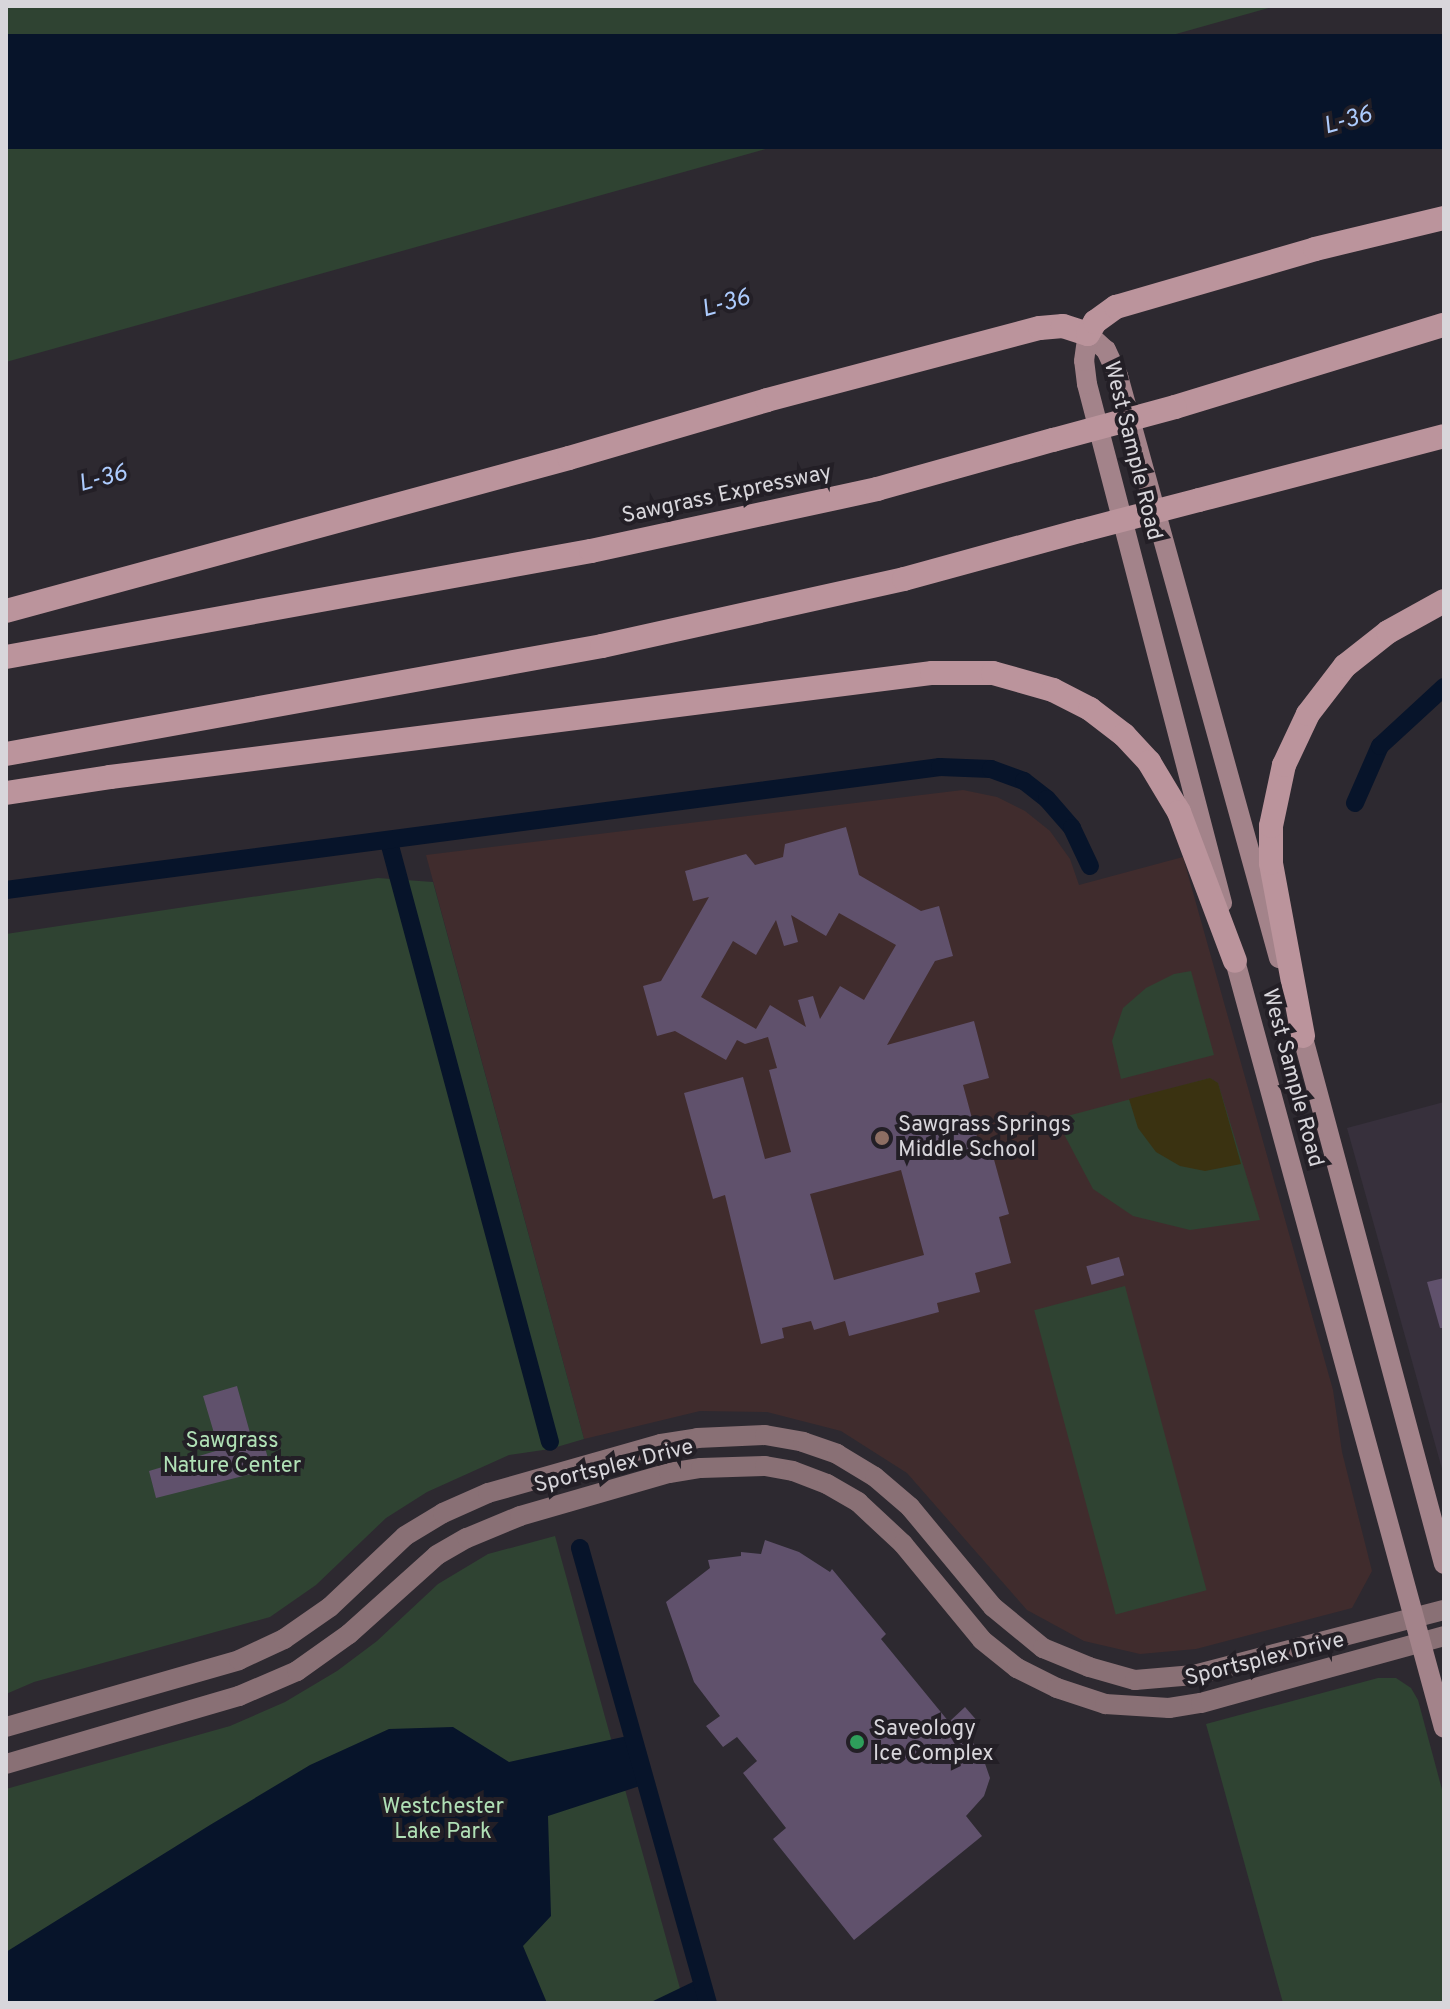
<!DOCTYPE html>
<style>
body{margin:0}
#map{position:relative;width:1450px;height:2009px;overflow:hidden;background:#2d2930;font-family:Overpass,sans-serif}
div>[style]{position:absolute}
.built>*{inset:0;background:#37303c}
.education>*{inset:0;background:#402c2d}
.green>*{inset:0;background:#2f4332;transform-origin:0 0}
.sand>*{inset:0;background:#3a3211}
.water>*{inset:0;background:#07142a;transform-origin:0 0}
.canal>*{height:18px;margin:-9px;padding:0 9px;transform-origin:9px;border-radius:9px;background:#07142a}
.building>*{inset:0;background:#60516c;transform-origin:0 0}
.secondary>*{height:20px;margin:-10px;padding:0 10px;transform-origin:10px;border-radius:10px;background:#897075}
.primary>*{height:20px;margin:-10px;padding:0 10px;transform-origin:10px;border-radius:10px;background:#a3838a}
.highway>*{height:24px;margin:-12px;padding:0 12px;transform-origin:12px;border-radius:12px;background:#bb949c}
.highway-bridge>*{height:24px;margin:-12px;padding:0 12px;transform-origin:12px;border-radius:12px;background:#bb949c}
.dots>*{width:22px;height:22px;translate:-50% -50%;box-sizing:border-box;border:4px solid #231f26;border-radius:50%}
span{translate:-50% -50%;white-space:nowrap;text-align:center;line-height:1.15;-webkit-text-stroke:8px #231f26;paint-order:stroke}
.street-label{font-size:22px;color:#d8d6db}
.poi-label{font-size:22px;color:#d8d6db}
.left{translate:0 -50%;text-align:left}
.park-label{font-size:22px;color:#b0e0b6}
.water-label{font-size:24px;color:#adccfe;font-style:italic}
.frame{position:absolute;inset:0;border:8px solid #d8d6db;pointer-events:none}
</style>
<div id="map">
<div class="built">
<div style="clip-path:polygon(1444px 1102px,1444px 1476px,1347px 1128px)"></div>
</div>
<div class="education">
<div style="clip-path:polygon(963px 790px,997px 797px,1025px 811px,1050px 831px,1070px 859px,1079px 885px,1183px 857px,1333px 1390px,1342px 1452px,1372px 1571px,1352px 1608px,1196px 1649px,1140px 1654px,1084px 1641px,1027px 1610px,907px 1473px,841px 1431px,767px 1412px,700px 1411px,584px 1439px,426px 855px)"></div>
</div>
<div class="green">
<div style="clip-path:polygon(6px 6px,1276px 6px,6px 362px)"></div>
<div style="clip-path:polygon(378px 878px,433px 882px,584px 1439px,550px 1449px,509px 1455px,427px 1492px,386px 1518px,316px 1585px,270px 1617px,34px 1682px,6px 1694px,6px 934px)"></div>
<div style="clip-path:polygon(1191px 971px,1214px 1055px,1121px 1079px,1112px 1041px,1123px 1008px,1146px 988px,1174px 974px)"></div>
<div style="clip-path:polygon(1210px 1078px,1218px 1083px,1260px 1220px,1190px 1230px,1133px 1216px,1093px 1189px,1056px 1119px)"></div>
<div style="left:1125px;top:1286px;width:315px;height:94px;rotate:75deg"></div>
<div style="clip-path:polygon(555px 1536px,684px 2003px,6px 2003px,6px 1789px,230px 1726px,285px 1702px,337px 1671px,377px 1641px,438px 1584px,488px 1554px)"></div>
<div style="clip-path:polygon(1378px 1678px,1396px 1678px,1411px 1688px,1418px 1700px,1444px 1797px,1444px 2003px,1283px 2003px,1206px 1724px)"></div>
</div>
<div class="sand">
<div style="clip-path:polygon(1210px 1078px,1218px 1083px,1241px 1164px,1205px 1171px,1180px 1166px,1156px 1152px,1138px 1128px,1129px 1099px)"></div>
</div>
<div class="water">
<div style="left:1444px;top:34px;width:115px;height:1493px;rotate:90deg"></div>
<div style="clip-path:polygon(453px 1727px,509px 1762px,632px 1735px,646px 1784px,548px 1816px,551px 1916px,523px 1946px,547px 2003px,6px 2003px,6px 1952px,210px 1825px,310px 1765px,389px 1729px)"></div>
<div style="clip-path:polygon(701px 1978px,708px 2003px,649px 2003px)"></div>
</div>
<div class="canal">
<div style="left:1355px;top:803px;width:62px;rotate:-66.3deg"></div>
<div style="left:1380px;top:746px;width:87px;rotate:-42.7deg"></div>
<div style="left:389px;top:842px;width:621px;rotate:74.98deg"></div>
<div style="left:6px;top:890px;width:942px;rotate:-7.5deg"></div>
<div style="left:940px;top:767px;width:51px;rotate:2.2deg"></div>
<div style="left:991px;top:769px;width:35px;rotate:20deg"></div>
<div style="left:1024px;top:781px;width:29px;rotate:38deg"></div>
<div style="left:1047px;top:799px;width:38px;rotate:49deg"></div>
<div style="left:1072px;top:828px;width:42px;rotate:64.7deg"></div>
<div style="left:580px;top:1548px;width:473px;rotate:74.3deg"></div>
</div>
<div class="building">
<div style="clip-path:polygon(evenodd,846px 827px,859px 875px,921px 911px,939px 906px,953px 956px,935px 961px,887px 1045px,974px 1021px,989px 1078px,963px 1085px,980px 1148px,990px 1145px,1009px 1214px,999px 1217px,1011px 1263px,975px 1273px,980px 1292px,937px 1303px,939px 1312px,849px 1336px,845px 1321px,814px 1330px,811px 1321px,782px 1328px,784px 1338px,761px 1344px,725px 1195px,713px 1199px,684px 1093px,743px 1077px,765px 1159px,791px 1152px,769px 1070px,777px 1068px,768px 1037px,745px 1044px,737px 1040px,726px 1060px,675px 1031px,657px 1036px,643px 986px,661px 981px,709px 897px,693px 901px,685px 871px,746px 854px,755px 865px,783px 857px,785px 844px,846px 827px,839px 913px,896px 945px,864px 1000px,840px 986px,820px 1019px,813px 996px,798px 1000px,806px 1027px,770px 1005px,756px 1029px,701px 997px,733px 941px,756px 955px,776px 920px,784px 946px,798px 942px,791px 915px,826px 936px,839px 913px,846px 827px,901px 1170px,924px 1255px,834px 1280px,810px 1194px,901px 1170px)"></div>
<div style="left:1119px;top:1257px;width:19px;height:34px;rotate:74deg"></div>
<div style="clip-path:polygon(1444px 1278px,1444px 1328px,1440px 1328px,1427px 1282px)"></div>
<div style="clip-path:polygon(237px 1386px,252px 1440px,262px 1437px,271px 1469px,156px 1498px,149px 1471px,219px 1450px,203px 1396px)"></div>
<div style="clip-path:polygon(765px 1540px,799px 1552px,830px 1572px,832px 1569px,886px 1634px,881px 1639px,949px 1722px,965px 1707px,979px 1723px,966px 1735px,981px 1752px,990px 1778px,984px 1796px,966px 1816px,982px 1836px,854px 1940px,773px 1839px,786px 1828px,743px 1773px,757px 1761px,737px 1737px,723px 1747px,706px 1726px,720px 1716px,694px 1682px,666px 1602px,710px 1568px,708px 1560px,741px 1556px,741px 1552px,761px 1554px)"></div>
</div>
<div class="secondary">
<div style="left:6px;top:1727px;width:242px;rotate:-16deg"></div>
<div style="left:239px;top:1660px;width:50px;rotate:-25deg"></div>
<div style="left:284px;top:1639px;width:56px;rotate:-34.8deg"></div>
<div style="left:330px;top:1607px;width:103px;rotate:-43.4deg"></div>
<div style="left:405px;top:1536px;width:44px;rotate:-31.2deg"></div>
<div style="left:443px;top:1513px;width:49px;rotate:-24deg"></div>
<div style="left:488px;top:1493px;width:180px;rotate:-15.8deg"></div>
<div style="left:661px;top:1444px;width:36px;rotate:-9deg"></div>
<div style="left:697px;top:1438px;width:68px;rotate:-2.5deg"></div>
<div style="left:765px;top:1435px;width:39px;rotate:10deg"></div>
<div style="left:803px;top:1442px;width:36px;rotate:19deg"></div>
<div style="left:837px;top:1454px;width:44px;rotate:31.2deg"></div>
<div style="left:875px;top:1477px;width:46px;rotate:40.6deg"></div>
<div style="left:910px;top:1507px;width:130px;rotate:50.3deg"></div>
<div style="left:993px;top:1607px;width:65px;rotate:39.4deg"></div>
<div style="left:1043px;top:1648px;width:50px;rotate:22.4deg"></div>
<div style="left:1089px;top:1667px;width:48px;rotate:15.8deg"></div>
<div style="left:1135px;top:1680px;width:59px;rotate:-4.8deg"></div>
<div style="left:1194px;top:1675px;width:258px;rotate:-14.6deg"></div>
<div style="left:6px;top:1764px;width:243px;rotate:-16.3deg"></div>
<div style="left:239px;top:1696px;width:63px;rotate:-23.3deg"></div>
<div style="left:297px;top:1671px;width:64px;rotate:-35.4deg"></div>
<div style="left:349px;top:1634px;width:118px;rotate:-41.9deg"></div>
<div style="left:437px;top:1555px;width:34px;rotate:-30deg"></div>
<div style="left:467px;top:1538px;width:57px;rotate:-22.5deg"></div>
<div style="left:520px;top:1516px;width:155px;rotate:-16.1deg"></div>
<div style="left:669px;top:1473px;width:32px;rotate:-9deg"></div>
<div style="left:701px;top:1468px;width:64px;rotate:-1.8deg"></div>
<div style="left:765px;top:1466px;width:28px;rotate:10deg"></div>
<div style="left:793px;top:1471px;width:36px;rotate:21deg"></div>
<div style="left:827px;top:1484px;width:36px;rotate:30deg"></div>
<div style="left:858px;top:1502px;width:62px;rotate:43deg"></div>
<div style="left:903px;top:1544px;width:124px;rotate:50.5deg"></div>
<div style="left:982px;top:1640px;width:45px;rotate:38.7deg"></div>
<div style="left:1017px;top:1668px;width:45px;rotate:26.6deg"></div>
<div style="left:1057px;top:1688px;width:51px;rotate:18.4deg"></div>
<div style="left:1105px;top:1704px;width:64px;rotate:3.6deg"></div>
<div style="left:1169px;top:1708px;width:32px;rotate:-9deg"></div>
<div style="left:1201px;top:1703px;width:252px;rotate:-15.4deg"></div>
</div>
<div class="primary">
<div style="left:1222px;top:903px;width:536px;rotate:-104.58deg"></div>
<div style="left:1087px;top:384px;width:23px;rotate:-97deg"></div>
<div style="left:1084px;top:361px;width:27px;rotate:-82deg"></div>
<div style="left:1088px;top:334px;width:24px;rotate:42deg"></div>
<div style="left:1106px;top:350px;width:29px;rotate:65deg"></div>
<div style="left:1118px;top:376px;width:604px;rotate:74.54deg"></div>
<div style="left:1231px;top:946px;width:810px;rotate:74.76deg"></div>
<div style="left:1299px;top:1023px;width:560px;rotate:75deg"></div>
</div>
<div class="highway">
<div style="left:1175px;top:407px;width:281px;rotate:-17deg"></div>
<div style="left:1199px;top:500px;width:253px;rotate:-14.6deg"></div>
<div style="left:6px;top:611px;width:583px;rotate:-15.2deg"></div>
<div style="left:569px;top:458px;width:206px;rotate:-16.3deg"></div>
<div style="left:767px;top:400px;width:282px;rotate:-14.8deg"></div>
<div style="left:1040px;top:328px;width:23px;rotate:-5deg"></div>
<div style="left:1063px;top:326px;width:26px;rotate:18deg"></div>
<div style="left:1088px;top:334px;width:14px;rotate:-60deg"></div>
<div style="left:1095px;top:322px;width:26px;rotate:-36deg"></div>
<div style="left:1116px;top:307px;width:207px;rotate:-16.2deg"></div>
<div style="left:1315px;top:249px;width:133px;rotate:-13.5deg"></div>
<div style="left:6px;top:657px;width:595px;rotate:-10.27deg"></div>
<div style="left:591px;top:551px;width:293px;rotate:-12.2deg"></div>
<div style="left:877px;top:489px;width:183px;rotate:-15.6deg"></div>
<div style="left:6px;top:754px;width:606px;rotate:-10.27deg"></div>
<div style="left:602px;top:646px;width:309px;rotate:-12.5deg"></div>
<div style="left:904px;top:579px;width:182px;rotate:-15.3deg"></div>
<div style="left:6px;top:793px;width:105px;rotate:-8.7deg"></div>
<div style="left:110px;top:777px;width:829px;rotate:-7.21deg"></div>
<div style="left:932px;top:673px;width:61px"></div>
<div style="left:993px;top:673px;width:62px;rotate:15.8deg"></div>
<div style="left:1053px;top:690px;width:42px;rotate:27.2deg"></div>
<div style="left:1090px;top:709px;width:43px;rotate:37.4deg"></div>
<div style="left:1124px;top:735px;width:37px;rotate:47deg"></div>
<div style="left:1149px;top:762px;width:58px;rotate:59deg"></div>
<div style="left:1179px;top:812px;width:159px;rotate:69.4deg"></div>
<div style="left:1303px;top:1036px;width:176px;rotate:-100.5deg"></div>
<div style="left:1271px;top:863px;width:37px;rotate:-90deg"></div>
<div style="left:1271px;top:826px;width:62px;rotate:-78deg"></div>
<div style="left:1284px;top:765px;width:56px;rotate:-64.8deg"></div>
<div style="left:1308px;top:714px;width:61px;rotate:-52.4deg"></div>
<div style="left:1345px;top:666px;width:55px;rotate:-38.3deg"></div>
<div style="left:1388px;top:632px;width:64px;rotate:-29deg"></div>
</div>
<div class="highway-bridge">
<div style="left:1053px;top:440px;width:126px;rotate:-15.1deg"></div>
<div style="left:1080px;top:531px;width:123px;rotate:-14.6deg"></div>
</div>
<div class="dots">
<div style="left:882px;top:1138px;background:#8d6e63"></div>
<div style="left:857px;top:1742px;background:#2e9e5b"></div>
</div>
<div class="street-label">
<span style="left:1132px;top:451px;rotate:76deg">West Sample Road</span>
<span style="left:727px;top:495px;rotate:-12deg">Sawgrass Expressway</span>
<span style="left:1292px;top:1078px;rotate:75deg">West Sample Road</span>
<span style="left:614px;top:1467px;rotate:-14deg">Sportsplex Drive</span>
<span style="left:1265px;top:1660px;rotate:-14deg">Sportsplex Drive</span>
</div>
<div class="poi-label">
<span class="left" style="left:898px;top:1138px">Sawgrass Springs<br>Middle School</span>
<span class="left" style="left:873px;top:1742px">Saveology<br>Ice Complex</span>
</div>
<div class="park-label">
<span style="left:232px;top:1454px">Sawgrass<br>Nature Center</span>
<span style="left:443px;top:1820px">Westchester<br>Lake Park</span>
</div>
<div class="water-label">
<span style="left:1348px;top:122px;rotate:-16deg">L-36</span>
<span style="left:726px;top:305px;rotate:-16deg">L-36</span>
<span style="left:103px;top:480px;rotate:-15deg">L-36</span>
</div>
<div class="frame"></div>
</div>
